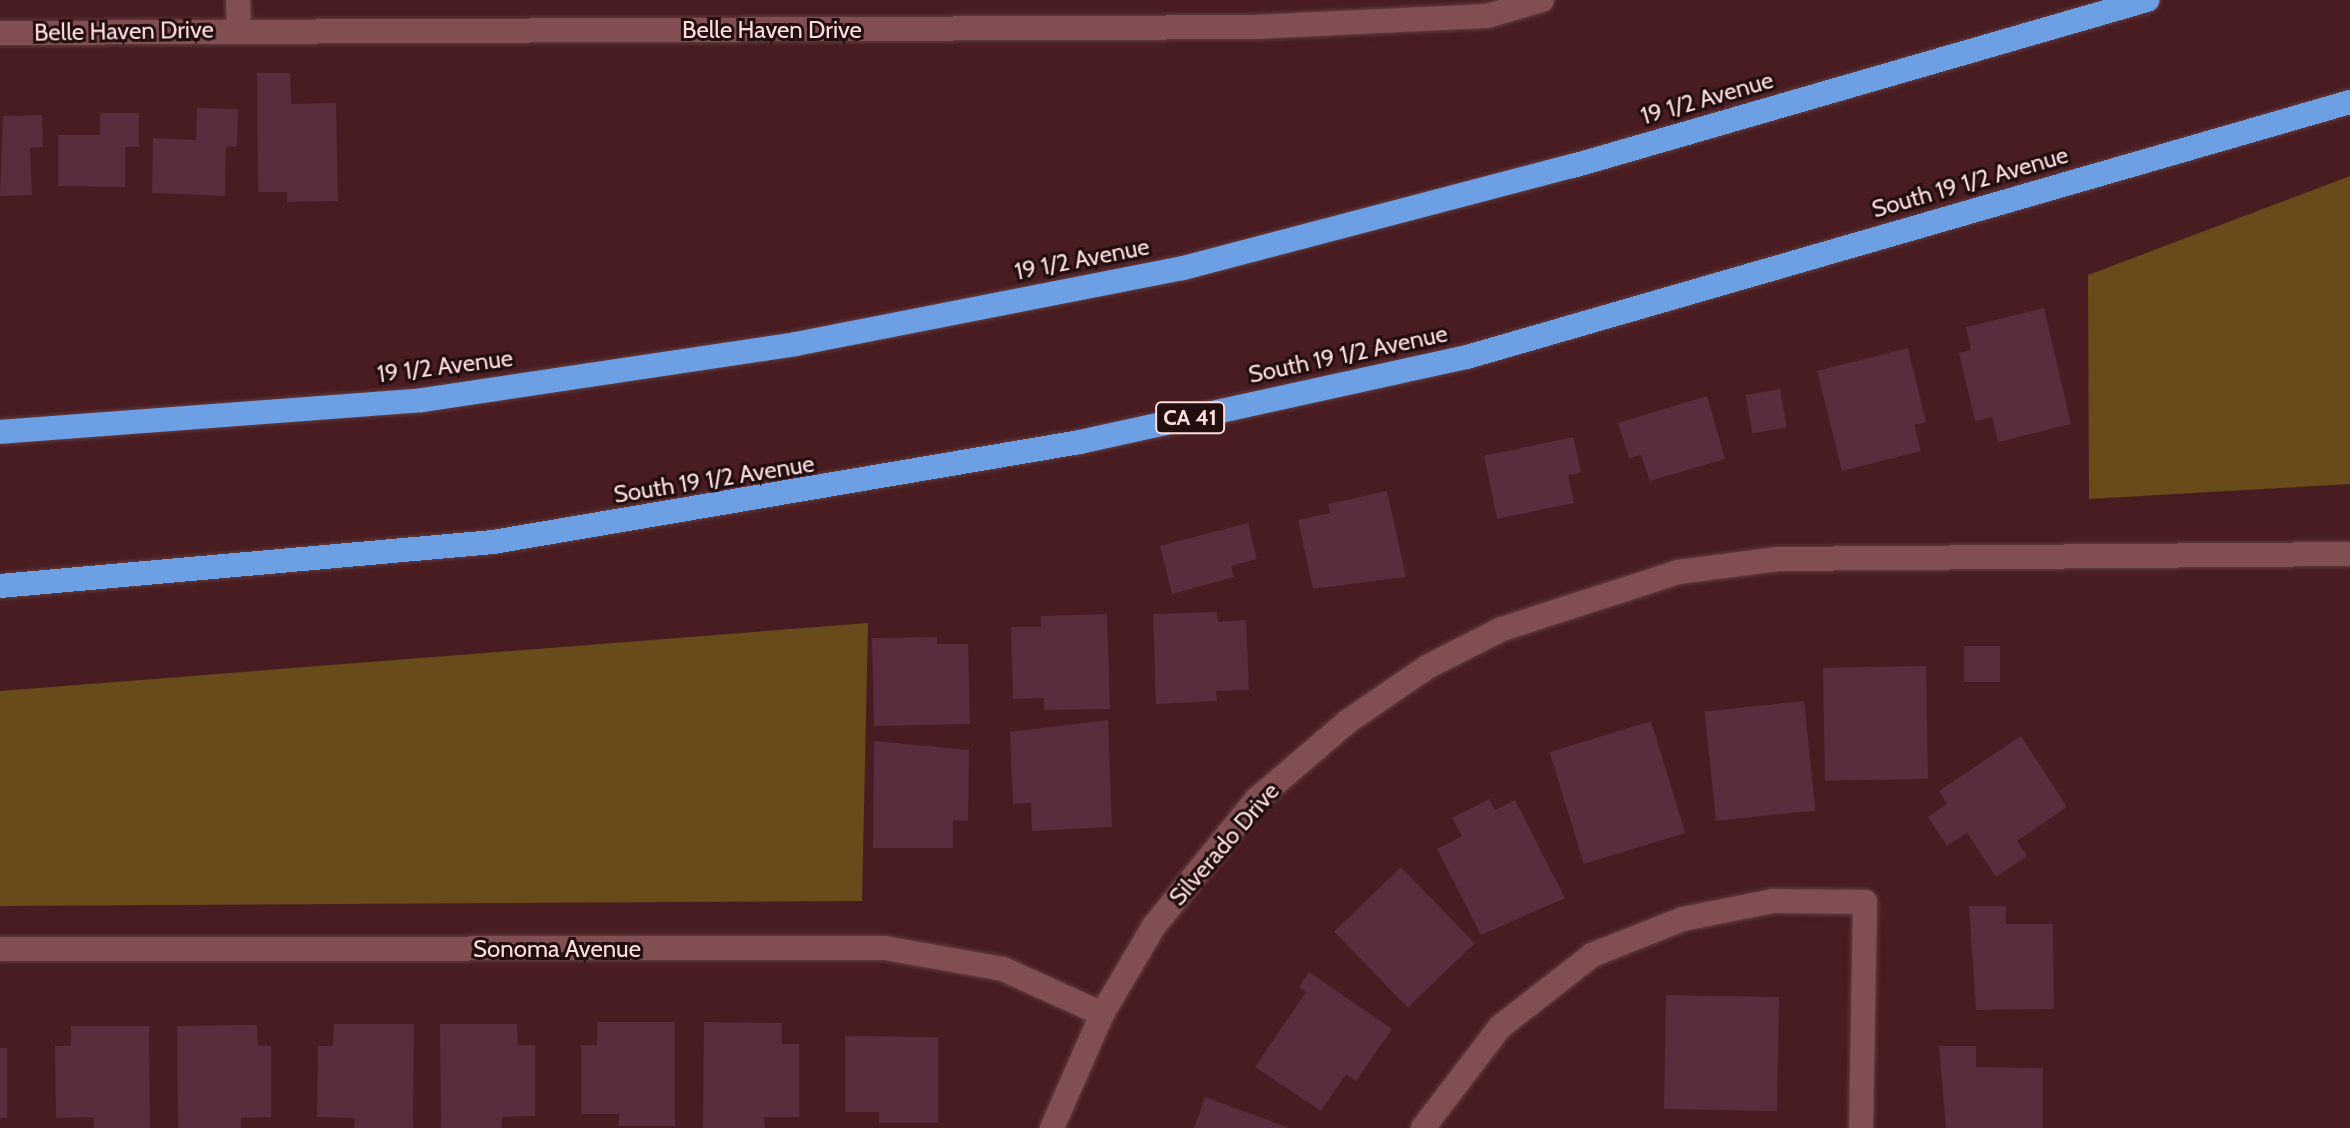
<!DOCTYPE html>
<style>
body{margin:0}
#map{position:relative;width:2350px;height:1128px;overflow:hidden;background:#481c20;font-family:Cabin,sans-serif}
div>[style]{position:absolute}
.green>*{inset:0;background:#684a1b}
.building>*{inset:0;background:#592d3e;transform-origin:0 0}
.roads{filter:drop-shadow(0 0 2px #623c40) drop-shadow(0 0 2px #623c40)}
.minor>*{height:24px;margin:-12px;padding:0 12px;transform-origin:12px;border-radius:12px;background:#814f52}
.highway>*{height:24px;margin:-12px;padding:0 12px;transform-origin:12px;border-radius:12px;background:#6c9fe4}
span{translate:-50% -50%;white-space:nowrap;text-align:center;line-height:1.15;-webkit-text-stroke:6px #220e0f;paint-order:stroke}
.shield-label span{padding:2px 6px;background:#220e0f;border:2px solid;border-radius:6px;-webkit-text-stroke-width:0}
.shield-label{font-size:22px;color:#fbddde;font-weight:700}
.street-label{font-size:24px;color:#fbddde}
</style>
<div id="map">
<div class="green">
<div style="clip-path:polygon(2350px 176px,2350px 484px,2089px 499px,2088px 275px)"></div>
<div style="clip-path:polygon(868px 623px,862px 901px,0 906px,0 691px)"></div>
</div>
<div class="building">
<div style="clip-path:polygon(257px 73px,290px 73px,291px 104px,336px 103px,338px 201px,287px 202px,287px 192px,258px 192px)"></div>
<div style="clip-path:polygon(197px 108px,238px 109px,237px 147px,226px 146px,225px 196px,152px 193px,153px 138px,196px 140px)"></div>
<div style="clip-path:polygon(100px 113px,139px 113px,139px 147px,125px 147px,125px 187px,58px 186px,58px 135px,100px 135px)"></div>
<div style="clip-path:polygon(42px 115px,43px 147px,30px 148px,32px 195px,0 196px,3px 116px)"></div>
<div style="clip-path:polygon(2044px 308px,2071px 424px,1998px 442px,1992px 417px,1975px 421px,1959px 353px,1971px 350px,1966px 327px)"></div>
<div style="clip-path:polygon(1908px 348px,1926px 422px,1914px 425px,1921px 451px,1842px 471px,1817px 371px)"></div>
<div style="left:1780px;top:389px;width:39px;height:35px;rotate:80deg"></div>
<div style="clip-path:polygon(1707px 396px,1725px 459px,1650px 481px,1641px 455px,1629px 458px,1618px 423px)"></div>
<div style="clip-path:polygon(1573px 437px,1581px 472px,1568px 475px,1574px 503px,1497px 519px,1484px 456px)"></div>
<div style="clip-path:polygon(1387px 491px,1406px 577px,1313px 589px,1298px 520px,1330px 513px,1328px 504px)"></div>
<div style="clip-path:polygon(1248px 523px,1257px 559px,1231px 566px,1234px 577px,1172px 594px,1160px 546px)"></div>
<div style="clip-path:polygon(1217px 612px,1218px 622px,1246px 620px,1249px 690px,1216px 691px,1217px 701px,1156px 704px,1153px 614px)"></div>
<div style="clip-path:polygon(1107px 614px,1110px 709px,1044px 710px,1044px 698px,1013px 699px,1011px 627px,1041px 627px,1041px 616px)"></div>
<div style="clip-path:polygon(937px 637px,937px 644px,968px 644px,970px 724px,874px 726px,872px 638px)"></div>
<div style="left:2000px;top:646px;width:36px;height:36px;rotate:90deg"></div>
<div style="left:1926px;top:666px;width:113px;height:103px;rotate:89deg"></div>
<div style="left:1804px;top:701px;width:110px;height:100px;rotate:84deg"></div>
<div style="clip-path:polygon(1108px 720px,1112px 827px,1032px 831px,1031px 803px,1013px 804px,1010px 732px)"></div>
<div style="left:1651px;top:721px;width:117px;height:106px;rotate:73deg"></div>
<div style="clip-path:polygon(2021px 736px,2067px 807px,2017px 841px,2027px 856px,1996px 877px,1967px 833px,1947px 846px,1928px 817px,1947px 804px,1939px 791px)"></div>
<div style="clip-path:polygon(874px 741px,969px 750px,968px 821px,953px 820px,953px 848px,873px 848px)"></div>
<div style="clip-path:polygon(1489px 799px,1495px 810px,1515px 800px,1565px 898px,1481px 935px,1437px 849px,1462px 836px,1452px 818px)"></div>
<div style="left:1401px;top:867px;width:106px;height:93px;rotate:46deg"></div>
<div style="clip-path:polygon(1969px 906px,2006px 906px,2006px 924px,2053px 924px,2054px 1009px,1976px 1010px)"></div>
<div style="clip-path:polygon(1309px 972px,1392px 1029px,1356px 1081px,1346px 1074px,1321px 1111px,1255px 1067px,1306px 992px,1299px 987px)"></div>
<div style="left:1666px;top:995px;width:113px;height:114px;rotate:1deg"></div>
<div style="clip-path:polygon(597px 1022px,675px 1022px,675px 1126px,619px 1126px,619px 1114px,581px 1114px,581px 1045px,597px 1045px)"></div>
<div style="clip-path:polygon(704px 1022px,782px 1023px,782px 1044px,799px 1044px,799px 1117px,764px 1117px,765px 1128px,703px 1128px)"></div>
<div style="clip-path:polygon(334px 1024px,414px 1024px,413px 1128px,354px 1128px,355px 1118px,317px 1117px,318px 1046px,333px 1046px)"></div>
<div style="clip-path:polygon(440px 1024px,517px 1024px,518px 1045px,535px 1045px,535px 1116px,502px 1117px,502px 1128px,441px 1128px)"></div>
<div style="clip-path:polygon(257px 1025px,258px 1046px,271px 1046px,271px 1117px,241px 1118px,241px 1128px,178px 1128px,177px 1026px)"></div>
<div style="clip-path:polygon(71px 1026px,149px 1026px,150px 1128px,94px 1128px,94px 1117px,56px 1118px,55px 1046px,71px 1046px)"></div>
<div style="clip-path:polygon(845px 1036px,938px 1037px,938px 1123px,879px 1123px,879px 1112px,845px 1112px)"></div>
<div style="clip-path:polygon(1939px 1046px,1976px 1046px,1976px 1067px,2043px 1068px,2043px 1128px,1946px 1128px)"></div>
<div style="left:0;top:1048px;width:7px;height:70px"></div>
<div style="clip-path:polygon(1205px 1097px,1289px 1128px,1194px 1128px)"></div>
</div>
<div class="roads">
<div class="minor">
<div style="left:238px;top:0;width:29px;rotate:88deg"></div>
<div style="left:0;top:33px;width:1254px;rotate:-0.27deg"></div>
<div style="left:1254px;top:27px;width:233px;rotate:-2.7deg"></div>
<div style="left:1487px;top:16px;width:57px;rotate:-16.2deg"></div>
<div style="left:0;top:949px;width:885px;rotate:-0.06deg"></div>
<div style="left:885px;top:948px;width:120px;rotate:10.1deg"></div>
<div style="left:1003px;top:969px;width:109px;rotate:24.4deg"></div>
<div style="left:1052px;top:1128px;width:124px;rotate:-66.3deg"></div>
<div style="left:1102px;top:1014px;width:102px;rotate:-59.4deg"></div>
<div style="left:1154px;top:926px;width:164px;rotate:-51deg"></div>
<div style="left:1257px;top:799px;width:118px;rotate:-40.5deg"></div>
<div style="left:1347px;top:722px;width:97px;rotate:-34.5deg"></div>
<div style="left:1427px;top:667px;width:84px;rotate:-26.9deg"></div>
<div style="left:1502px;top:629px;width:185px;rotate:-17.9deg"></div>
<div style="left:1678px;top:572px;width:101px;rotate:-7.4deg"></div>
<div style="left:1778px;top:559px;width:572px;rotate:-0.5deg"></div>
<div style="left:1423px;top:1128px;width:127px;rotate:-52.7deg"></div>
<div style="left:1500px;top:1027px;width:117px;rotate:-38deg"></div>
<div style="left:1592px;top:955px;width:98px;rotate:-21.6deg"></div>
<div style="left:1683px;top:919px;width:92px;rotate:-11.3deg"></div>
<div style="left:1773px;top:901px;width:92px;rotate:0.6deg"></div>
<div style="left:1865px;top:902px;width:226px;rotate:91deg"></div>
</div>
<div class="highway">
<div style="left:0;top:432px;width:423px;rotate:-4.3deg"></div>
<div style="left:422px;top:400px;width:378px;rotate:-8.5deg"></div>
<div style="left:796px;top:344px;width:394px;rotate:-11.1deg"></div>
<div style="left:1183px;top:268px;width:403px;rotate:-14.7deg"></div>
<div style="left:1573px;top:166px;width:598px;rotate:-16.13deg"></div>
<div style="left:0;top:586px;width:495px;rotate:-5.1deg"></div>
<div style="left:493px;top:542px;width:595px;rotate:-9.67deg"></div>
<div style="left:1080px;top:442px;width:396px;rotate:-12.4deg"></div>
<div style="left:1467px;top:357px;width:919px;rotate:-16.11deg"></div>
</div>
</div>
<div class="shield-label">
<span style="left:1190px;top:418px">CA 41</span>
</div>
<div class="street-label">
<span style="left:772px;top:30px">Belle Haven Drive</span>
<span style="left:124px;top:31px;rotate:-1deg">Belle Haven Drive</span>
<span style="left:1707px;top:98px;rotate:-16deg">19 1/2 Avenue</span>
<span style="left:1970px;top:182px;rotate:-16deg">South 19 1/2 Avenue</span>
<span style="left:1082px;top:259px;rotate:-11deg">19 1/2 Avenue</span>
<span style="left:1348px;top:354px;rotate:-12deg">South 19 1/2 Avenue</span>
<span style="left:445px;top:366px;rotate:-7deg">19 1/2 Avenue</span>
<span style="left:714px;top:479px;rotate:-9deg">South 19 1/2 Avenue</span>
<span style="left:1224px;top:844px;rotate:-49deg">Silverado Drive</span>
<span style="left:557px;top:949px">Sonoma Avenue</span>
</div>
</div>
